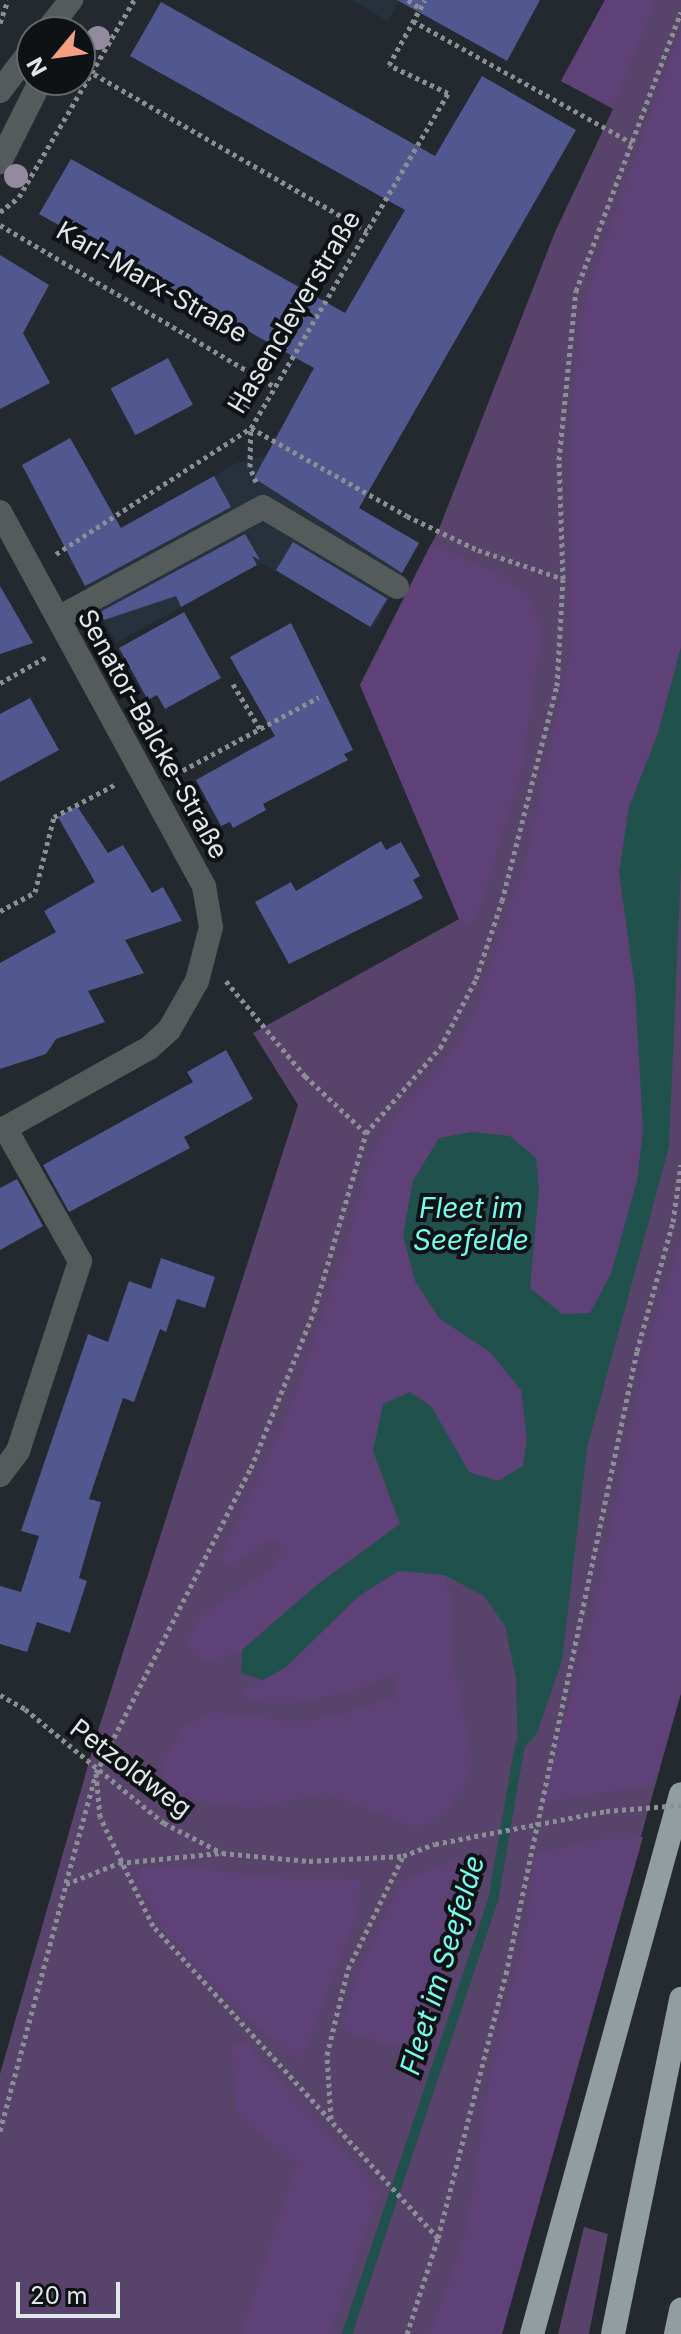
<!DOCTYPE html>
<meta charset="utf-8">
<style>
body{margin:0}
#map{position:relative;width:681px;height:2334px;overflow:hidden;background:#23292f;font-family:Inter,sans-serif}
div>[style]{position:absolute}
.built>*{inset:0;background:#26313c}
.green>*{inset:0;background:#58436b}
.forest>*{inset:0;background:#5e4277}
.water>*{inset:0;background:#20514c}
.stream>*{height:10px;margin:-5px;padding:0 5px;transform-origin:5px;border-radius:5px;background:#20514c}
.building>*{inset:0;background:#51588f;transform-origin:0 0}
.path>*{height:5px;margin-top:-2.5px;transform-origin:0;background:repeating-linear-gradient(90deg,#898f94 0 4px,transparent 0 8px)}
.minor>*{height:24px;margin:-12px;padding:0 12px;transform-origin:12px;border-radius:12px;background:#555a5b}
.highway>*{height:24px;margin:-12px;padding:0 12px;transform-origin:12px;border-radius:12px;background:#919da1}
.path-bridge>*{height:5px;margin-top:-2.5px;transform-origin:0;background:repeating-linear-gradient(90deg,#898f94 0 4px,transparent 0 8px)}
.trees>*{width:24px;height:24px;margin:-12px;border-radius:50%;background:#928ba0}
span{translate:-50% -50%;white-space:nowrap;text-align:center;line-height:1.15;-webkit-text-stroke:8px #0f1214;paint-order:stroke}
.street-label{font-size:26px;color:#e1e6ea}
.water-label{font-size:28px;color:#76fbeb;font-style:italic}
.north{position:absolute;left:16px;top:16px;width:80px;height:80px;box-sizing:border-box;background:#0f1214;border:2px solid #63676a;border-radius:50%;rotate:241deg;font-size:22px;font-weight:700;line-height:32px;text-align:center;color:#e1e6ea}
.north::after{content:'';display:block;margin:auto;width:28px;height:36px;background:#f39f82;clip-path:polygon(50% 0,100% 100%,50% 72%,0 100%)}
.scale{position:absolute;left:16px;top:2282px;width:104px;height:36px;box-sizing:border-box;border:4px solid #e1e6ea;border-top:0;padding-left:10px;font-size:24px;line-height:28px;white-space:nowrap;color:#e1e6ea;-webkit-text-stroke:6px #0f1214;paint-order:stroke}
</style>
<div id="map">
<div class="built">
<div style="clip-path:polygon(352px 0,400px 0,388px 21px)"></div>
<div style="clip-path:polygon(268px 455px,419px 543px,373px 628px,261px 563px,116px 643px,69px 558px,237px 463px)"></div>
</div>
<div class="green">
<div style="clip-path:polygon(605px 0,681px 0,681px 1693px,502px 2334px,0 2334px,0 2074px,97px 1734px,298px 1105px,253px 1033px,459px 919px,360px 685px,439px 529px,555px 232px,613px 109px,561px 81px)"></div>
<div style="clip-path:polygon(584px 2227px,608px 2234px,589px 2334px,558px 2334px)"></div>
</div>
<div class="forest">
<div style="clip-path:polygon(605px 0,656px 0,613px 108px,561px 81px)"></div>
<div style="clip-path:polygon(681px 28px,681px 647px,619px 872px,635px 988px,643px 1130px,637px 1181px,611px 1274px,590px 1314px,562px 1314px,530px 1288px,539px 1188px,413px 1181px,404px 1235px,415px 1281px,439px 1318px,490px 1352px,521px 1390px,527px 1438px,523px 1466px,498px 1481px,469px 1472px,450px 1443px,384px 1484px,400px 1524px,318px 1584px,242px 1650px,207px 1662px,191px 1651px,187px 1641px,200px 1617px,271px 1568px,281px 1553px,280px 1541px,267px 1542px,227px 1568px,221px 1557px,291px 1408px,347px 1246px,370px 1158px,390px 1123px,456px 1047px,476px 1010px,526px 860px,570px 654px,573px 392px,585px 301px)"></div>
<div style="clip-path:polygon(431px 544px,500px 574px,530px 599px,542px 630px,522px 769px,480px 909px,468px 925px,459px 919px,360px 685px)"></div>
<div style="clip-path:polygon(681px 1238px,681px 1693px,653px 1785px,540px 1803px,590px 1630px,647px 1349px)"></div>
<div style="clip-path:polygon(398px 1571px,444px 1575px,451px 1598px,451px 1649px,472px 1760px,463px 1790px,448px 1808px,430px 1824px,413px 1826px,326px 1793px,257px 1808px,184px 1800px,166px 1781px,162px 1762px,184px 1727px,214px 1712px,297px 1722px,336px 1716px,393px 1697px,398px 1686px,390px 1673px,362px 1689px,289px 1704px,253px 1702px,240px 1693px,286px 1667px,359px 1596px)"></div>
<div style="clip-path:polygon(643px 1837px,502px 2334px,430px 2334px,465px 2235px,491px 2073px,529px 1916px,532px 1855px,600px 1839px)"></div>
<div style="clip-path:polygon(454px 1860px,470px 1866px,478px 1888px,421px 2028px,410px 2042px,391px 2047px,340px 2029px,360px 1969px,402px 1881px)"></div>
<div style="clip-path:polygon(177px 1866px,278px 1878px,361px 1879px,358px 1912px,305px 2051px,296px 2060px,232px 2004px,164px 1931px,137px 1880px,142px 1868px)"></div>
<div style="clip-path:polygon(245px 2042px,380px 2192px,329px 2334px,241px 2334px,297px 2164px,237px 2113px,231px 2047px)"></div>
</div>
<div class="water">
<div style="clip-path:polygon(681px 647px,681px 865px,669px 1147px,587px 1448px,562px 1661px,537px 1733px,518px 1756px,516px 1678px,505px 1626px,484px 1596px,444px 1575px,398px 1571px,359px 1596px,286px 1667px,263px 1680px,241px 1673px,242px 1650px,318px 1584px,400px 1524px,373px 1451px,383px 1404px,410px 1392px,431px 1406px,469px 1472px,498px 1481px,523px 1466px,527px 1438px,521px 1390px,490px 1352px,439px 1318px,415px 1281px,403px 1235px,413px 1181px,439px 1138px,473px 1132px,510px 1136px,536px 1158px,539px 1188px,530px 1288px,562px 1314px,590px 1313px,611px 1274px,637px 1181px,643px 1130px,635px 988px,619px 872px,629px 807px,658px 733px)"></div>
</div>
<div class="stream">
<div style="left:347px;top:2334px;width:457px;rotate:-71.4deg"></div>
<div style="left:493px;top:1901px;width:158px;rotate:-80.2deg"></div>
</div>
<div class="building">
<div style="clip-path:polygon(397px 0,540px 0,507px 61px)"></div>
<div style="clip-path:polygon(161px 2px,435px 156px,482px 76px,576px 130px,359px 508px,419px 543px,402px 573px,254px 478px,314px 368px,39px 214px,71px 159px,345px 313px,405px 210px,130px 56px)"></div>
<div style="clip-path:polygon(0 255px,49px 285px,23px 333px,50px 383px,0 409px)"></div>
<div style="left:168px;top:358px;width:53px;height:65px;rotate:62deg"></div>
<div style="clip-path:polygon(70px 438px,121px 528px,214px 476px,231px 507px,85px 586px,22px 465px)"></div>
<div style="clip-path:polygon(245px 534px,260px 560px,252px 556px,257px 565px,181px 607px,176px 596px,104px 620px,100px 612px)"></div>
<div style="left:293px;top:542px;width:110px;height:33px;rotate:31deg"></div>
<div style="clip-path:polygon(0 586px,33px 643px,0 654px)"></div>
<div style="clip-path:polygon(184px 612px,221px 678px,165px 709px,157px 695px,148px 700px,119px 648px)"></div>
<div style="clip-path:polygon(291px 623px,353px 750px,344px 754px,348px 760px,263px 804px,266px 810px,233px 828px,230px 822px,221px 826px,196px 780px,275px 736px,230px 657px)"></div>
<div style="clip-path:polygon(30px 698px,59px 750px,0 782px,0 714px)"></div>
<div style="clip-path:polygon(77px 806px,108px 853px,123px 845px,152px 893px,163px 887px,182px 921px,125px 940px,144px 973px,88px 991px,105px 1022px,56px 1039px,46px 1054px,0 1069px,0 963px,56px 932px,44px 911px,95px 882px,58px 817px)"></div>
<div style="clip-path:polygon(381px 841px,386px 850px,401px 842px,420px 876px,413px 880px,423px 898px,289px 964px,255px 902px,291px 882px,296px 891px)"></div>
<div style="clip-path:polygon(226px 1050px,253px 1099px,184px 1137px,190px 1148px,69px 1212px,43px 1165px,193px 1082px,187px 1072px)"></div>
<div style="clip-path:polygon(17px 1179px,43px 1226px,0 1250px,0 1188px)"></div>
<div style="clip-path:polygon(161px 1258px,215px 1277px,205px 1308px,177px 1299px,166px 1332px,160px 1329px,134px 1402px,123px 1398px,89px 1499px,101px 1502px,79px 1578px,87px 1581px,70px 1633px,37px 1622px,27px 1652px,0 1644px,0 1586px,21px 1592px,39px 1536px,21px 1531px,88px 1334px,108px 1342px,129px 1281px,151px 1289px)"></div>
</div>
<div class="path">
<div style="left:408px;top:0;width:14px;rotate:34deg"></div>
<div style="left:413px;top:21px;width:251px;rotate:29.1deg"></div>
<div style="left:0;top:23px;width:24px;rotate:-71deg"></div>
<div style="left:94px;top:74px;width:315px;rotate:29.9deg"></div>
<div style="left:0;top:212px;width:24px;rotate:-38deg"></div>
<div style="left:19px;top:197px;width:228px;rotate:-59.7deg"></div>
<div style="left:0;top:225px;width:319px;rotate:30.5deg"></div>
<div style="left:256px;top:482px;width:16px;rotate:-112deg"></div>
<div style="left:250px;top:467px;width:39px;rotate:-89deg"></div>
<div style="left:251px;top:428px;width:179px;rotate:29.4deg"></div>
<div style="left:407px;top:516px;width:79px;rotate:25.6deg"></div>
<div style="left:478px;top:550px;width:90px;rotate:18.8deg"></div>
<div style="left:56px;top:554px;width:232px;rotate:-32.9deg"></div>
<div style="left:251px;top:428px;width:389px;rotate:-59.5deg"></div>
<div style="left:448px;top:93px;width:65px;rotate:-154.6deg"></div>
<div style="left:389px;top:65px;width:74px;rotate:-61deg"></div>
<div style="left:0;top:683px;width:55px;rotate:-29.4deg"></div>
<div style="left:233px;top:684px;width:52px;rotate:59deg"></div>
<div style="left:176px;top:774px;width:162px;rotate:-28.3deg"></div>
<div style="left:0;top:911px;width:40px;rotate:-28deg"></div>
<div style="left:35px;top:892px;width:77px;rotate:-75.8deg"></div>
<div style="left:54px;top:817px;width:70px;rotate:-28deg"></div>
<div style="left:226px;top:981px;width:124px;rotate:50.3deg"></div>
<div style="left:305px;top:1076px;width:83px;rotate:43.1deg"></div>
<div style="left:0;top:1695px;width:29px;rotate:29deg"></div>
<div style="left:25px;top:1709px;width:180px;rotate:39.4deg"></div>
<div style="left:164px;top:1823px;width:65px;rotate:27.3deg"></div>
<div style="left:222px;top:1853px;width:87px;rotate:5.3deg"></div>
<div style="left:309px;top:1861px;width:94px;rotate:-3deg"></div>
<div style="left:403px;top:1856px;width:34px;rotate:-21deg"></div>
<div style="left:66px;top:1883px;width:110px;rotate:-74.7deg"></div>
<div style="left:331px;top:2119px;width:64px;rotate:-93.6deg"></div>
<div style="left:327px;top:2055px;width:89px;rotate:-76.3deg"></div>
<div style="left:348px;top:1969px;width:126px;rotate:-64deg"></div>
<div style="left:0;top:2131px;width:256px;rotate:-75deg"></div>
<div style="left:66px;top:1884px;width:57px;rotate:-21.6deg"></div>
<div style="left:119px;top:1863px;width:102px;rotate:-5.6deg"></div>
<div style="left:438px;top:2238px;width:423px;rotate:-132.4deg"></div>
<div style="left:153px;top:1926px;width:121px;rotate:-115.9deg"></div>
<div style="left:100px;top:1817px;width:44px;rotate:-95.2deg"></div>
<div style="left:96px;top:1773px;width:342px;rotate:-63.1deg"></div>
<div style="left:251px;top:1468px;width:169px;rotate:-68.1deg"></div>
<div style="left:314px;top:1311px;width:185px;rotate:-73.7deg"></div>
<div style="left:366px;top:1133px;width:113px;rotate:-49deg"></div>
<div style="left:440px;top:1048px;width:78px;rotate:-62.4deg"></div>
<div style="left:476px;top:979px;width:82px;rotate:-71.6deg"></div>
<div style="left:502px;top:901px;width:222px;rotate:-75.7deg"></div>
<div style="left:557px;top:686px;width:107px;rotate:-86.8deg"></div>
<div style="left:563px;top:579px;width:119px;rotate:-91.9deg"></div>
<div style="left:559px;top:460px;width:170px;rotate:-84.3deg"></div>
<div style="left:576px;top:291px;width:298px;rotate:-69.4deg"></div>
<div style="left:407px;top:2334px;width:101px;rotate:-72.1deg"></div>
<div style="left:438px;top:2238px;width:273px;rotate:-75.6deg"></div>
<div style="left:506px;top:1974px;width:637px;rotate:-78.13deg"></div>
<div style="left:637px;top:1351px;width:134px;rotate:-74.4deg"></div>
<div style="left:673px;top:1222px;width:58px;rotate:-82deg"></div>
</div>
<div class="minor">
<div style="left:46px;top:32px;width:41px;rotate:-52deg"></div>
<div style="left:0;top:91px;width:53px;rotate:-52.7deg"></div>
<div style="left:0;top:162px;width:92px;rotate:-63.4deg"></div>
<div style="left:0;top:512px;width:426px;rotate:61.4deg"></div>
<div style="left:204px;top:886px;width:42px;rotate:80.3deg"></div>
<div style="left:211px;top:927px;width:56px;rotate:104.5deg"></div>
<div style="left:197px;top:981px;width:56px;rotate:119.7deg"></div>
<div style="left:169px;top:1030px;width:27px;rotate:138deg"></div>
<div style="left:149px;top:1048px;width:171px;rotate:150.9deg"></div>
<div style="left:58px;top:618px;width:233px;rotate:-28.4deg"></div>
<div style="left:263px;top:507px;width:156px;rotate:30.8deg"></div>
<div style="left:0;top:1475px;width:30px;rotate:-53deg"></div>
<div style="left:18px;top:1451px;width:200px;rotate:-71.9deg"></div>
<div style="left:80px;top:1261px;width:153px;rotate:-119.4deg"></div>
</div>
<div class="highway">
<div style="left:532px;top:2334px;width:560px;rotate:-74.57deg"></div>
<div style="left:613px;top:2334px;width:342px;rotate:-78.5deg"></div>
<div style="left:676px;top:2334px;width:25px;rotate:-78deg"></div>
</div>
<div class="path-bridge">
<div style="left:435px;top:1844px;width:174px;rotate:-10.9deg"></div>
<div style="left:606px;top:1811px;width:75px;rotate:-4.6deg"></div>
</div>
<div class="trees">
<div style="left:98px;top:38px"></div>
<div style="left:16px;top:176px"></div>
<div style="left:241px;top:400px"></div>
</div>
<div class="street-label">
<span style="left:152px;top:282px;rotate:30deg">Karl-Marx-Straße</span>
<span style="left:294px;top:312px;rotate:-59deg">Hasencleverstraße</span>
<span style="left:153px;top:734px;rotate:61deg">Senator-Balcke-Straße</span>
<span style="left:131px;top:1768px;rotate:37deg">Petzoldweg</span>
</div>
<div class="water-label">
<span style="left:471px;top:1224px">Fleet im<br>Seefelde</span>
<span style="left:442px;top:1965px;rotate:-73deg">Fleet im Seefelde</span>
</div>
<div class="north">N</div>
<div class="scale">20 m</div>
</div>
